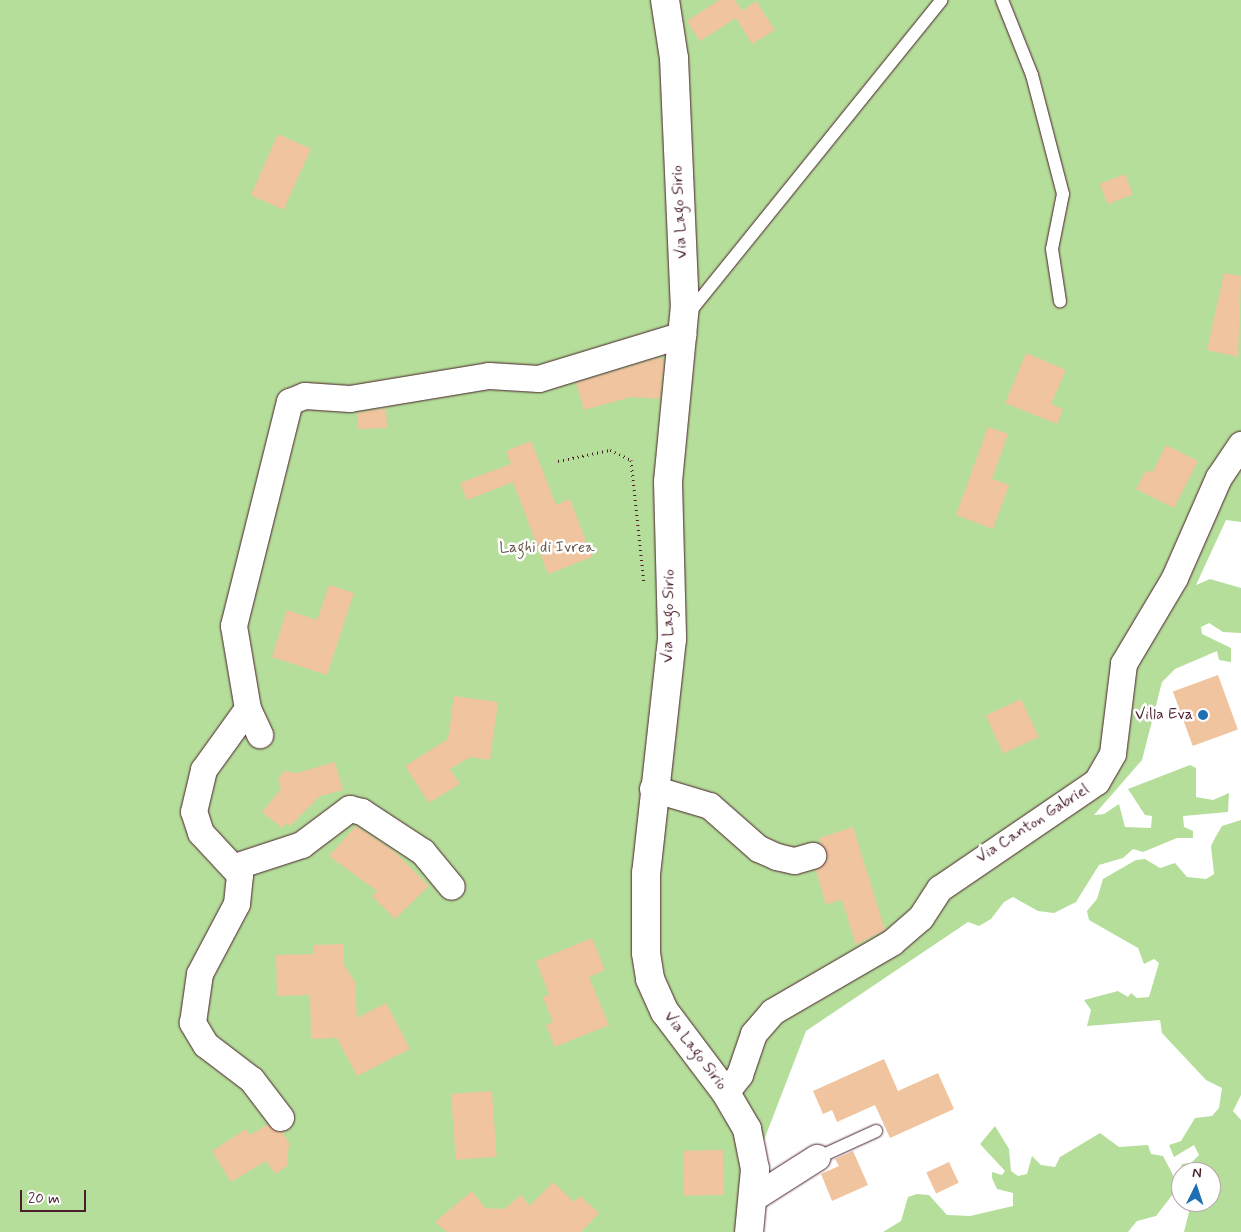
<!DOCTYPE html>
<style>
body{margin:0}
#map{position:relative;width:1241px;height:1232px;overflow:hidden;background:#fff;font-family:Mynerve,sans-serif}
div>[style]{position:absolute}
.green>*{inset:0;background:#b5de9a}
.building>*{inset:0;background:#efc49f;transform-origin:0 0}
.path>*{height:3px;margin-top:-1.5px;transform-origin:0;background:repeating-linear-gradient(90deg,#4a1f2b 0 1px,transparent 0 5px)}
.roads{filter:drop-shadow(0 0 1px #4a1f2b) drop-shadow(0 0 1px #4a1f2b)}
.service>*{height:12px;margin:-6px;padding:0 6px;transform-origin:6px;border-radius:6px;background:#fff}
.minor>*{height:26px;margin:-13px;padding:0 13px;transform-origin:13px;border-radius:13px;background:#fff}
.secondary>*{height:28px;margin:-14px;padding:0 14px;transform-origin:14px;border-radius:14px;background:#fff}
.dots>*{width:14px;height:14px;translate:-50% -50%;box-sizing:border-box;border:2px solid #fff;border-radius:50%}
span{translate:-50% -50%;white-space:nowrap;text-align:center;line-height:1.15;-webkit-text-stroke:5px #fff;paint-order:stroke}
.street-label{font-size:16px;color:#4a1f2b}
.park-label{font-size:16px;color:#6a584c}
.poi-label{font-size:16px;color:#4a1f2b}
.right{translate:-100% -50%;text-align:right}
.north{position:absolute;left:1171px;top:1162px;width:50px;height:50px;box-sizing:border-box;background:#fff;border:1px solid #b7a5aa;border-radius:50%;rotate:4deg;font-size:14px;font-weight:700;line-height:20px;text-align:center;color:#4a1f2b}
.north::after{content:'';display:block;margin:auto;width:18px;height:22px;background:#1f6fb2;clip-path:polygon(50% 0,100% 100%,50% 72%,0 100%)}
.scale{position:absolute;left:20px;top:1190px;width:66px;height:22px;box-sizing:border-box;border:2px solid #4a1f2b;border-top:0;padding-left:6px;font-size:15px;line-height:18px;white-space:nowrap;color:#4a1f2b;-webkit-text-stroke:4px #fff;paint-order:stroke}
</style>
<div id="map">
<div class="green">
<div style="clip-path:polygon(0 0,1241px 0,1241px 522px,1226px 520px,1196px 585px,1210px 579px,1241px 588px,1241px 633px,1223px 632px,1209px 623px,1201px 627px,1202px 634px,1231px 648px,1231px 662px,1219px 660px,1217px 651px,1175px 669px,1162px 682px,1142px 760px,1094px 815px,1104px 814px,1119px 804px,1125px 827px,1151px 828px,1152px 816px,1145px 815px,1128px 789px,1190px 765px,1196px 768px,1196px 797px,1213px 800px,1229px 793px,1228px 812px,1183px 816px,1184px 827px,1193px 831px,1193px 838px,1177px 838px,1143px 852px,1133px 849px,1123px 858px,1099px 865px,1076px 902px,1054px 913px,1038px 911px,1013px 897px,1004px 902px,991px 919px,979px 926px,968px 922px,806px 1031px,764px 1140px,751px 1232px,0 1232px)"></div>
<div style="clip-path:polygon(1241px 820px,1241px 1095px,1233px 1111px,1241px 1120px,1241px 1232px,1184px 1232px,1190px 1208px,1211px 1202px,1211px 1172px,1181px 1172px,1181px 1179px,1179px 1172px,1182px 1164px,1191px 1163px,1199px 1155px,1194px 1145px,1174px 1157px,1169px 1145px,1181px 1141px,1195px 1118px,1212px 1116px,1219px 1108px,1222px 1088px,1206px 1080px,1162px 1033px,1160px 1020px,1087px 1026px,1091px 1010px,1084px 1000px,1118px 991px,1128px 997px,1131px 993px,1137px 998px,1149px 997px,1159px 963px,1154px 959px,1144px 964px,1138px 948px,1089px 920px,1087px 911px,1097px 899px,1103px 879px,1136px 860px,1145px 859px,1160px 868px,1175px 863px,1187px 877px,1206px 879px,1214px 874px,1211px 846px,1216px 836px,1222px 826px)"></div>
<div style="clip-path:polygon(995px 1126px,1009px 1149px,1011px 1171px,1018px 1176px,1027px 1174px,1032px 1156px,1041px 1165px,1055px 1167px,1060px 1157px,1100px 1133px,1119px 1147px,1148px 1145px,1151px 1154px,1163px 1156px,1173px 1175px,1173px 1194px,1156px 1216px,1137px 1221px,1128px 1232px,883px 1232px,901px 1221px,908px 1197px,917px 1194px,929px 1195px,947px 1215px,970px 1216px,1013px 1206px,1013px 1193px,997px 1189px,992px 1178px,992px 1172px,1002px 1175px,1005px 1171px,980px 1144px)"></div>
</div>
<div class="building">
<div style="clip-path:polygon(719px 0,735px 0,742px 11px,756px 1px,775px 30px,752px 44px,736px 18px,700px 41px,687px 21px)"></div>
<div style="left:278px;top:134px;width:36px;height:67px;rotate:24deg"></div>
<div style="left:1125px;top:174px;width:22px;height:27px;rotate:69deg"></div>
<div style="clip-path:polygon(1224px 273px,1241px 276px,1238px 357px,1207px 350px)"></div>
<div style="clip-path:polygon(1026px 353px,1066px 370px,1051px 404px,1063px 409px,1057px 424px,1005px 403px)"></div>
<div style="clip-path:polygon(658px 358px,664px 359px,660px 399px,631px 397px,584px 410px,576px 383px)"></div>
<div style="clip-path:polygon(386px 408px,387px 428px,358px 429px,358px 413px)"></div>
<div style="clip-path:polygon(988px 427px,1008px 434px,992px 479px,1009px 485px,993px 529px,956px 515px)"></div>
<div style="clip-path:polygon(531px 441px,556px 505px,570px 499px,592px 557px,548px 574px,513px 482px,467px 500px,460px 483px,511px 464px,506px 451px)"></div>
<div style="clip-path:polygon(1166px 445px,1198px 461px,1174px 508px,1136px 489px,1146px 470px,1152px 473px)"></div>
<div style="clip-path:polygon(329px 585px,354px 593px,327px 675px,272px 657px,287px 610px,317px 620px)"></div>
<div style="left:1218px;top:675px;width:58px;height:48px;rotate:70deg"></div>
<div style="clip-path:polygon(454px 696px,498px 702px,490px 760px,470px 757px,450px 769px,460px 784px,429px 803px,405px 766px,448px 739px)"></div>
<div style="left:1021px;top:699px;width:42px;height:39px;rotate:65deg"></div>
<div style="clip-path:polygon(335px 762px,343px 790px,320px 796px,290px 826px,286px 823px,282px 828px,262px 812px,281px 789px,278px 780px,284px 771px,297px 773px)"></div>
<div style="clip-path:polygon(356px 826px,395px 852px,429px 886px,395px 919px,372px 896px,377px 891px,329px 856px)"></div>
<div style="clip-path:polygon(853px 827px,885px 930px,856px 945px,842px 900px,826px 904px,816px 871px,828px 859px,819px 838px)"></div>
<div style="clip-path:polygon(592px 938px,605px 970px,589px 977px,609px 1025px,555px 1047px,546px 1025px,553px 1022px,543px 997px,549px 994px,536px 961px)"></div>
<div style="clip-path:polygon(344px 944px,344px 964px,355px 982px,357px 1018px,386px 1003px,410px 1049px,357px 1076px,337px 1038px,311px 1039px,310px 995px,277px 996px,276px 955px,313px 954px,313px 945px)"></div>
<div style="clip-path:polygon(884px 1059px,898px 1091px,938px 1073px,954px 1109px,890px 1138px,875px 1105px,837px 1122px,832px 1110px,823px 1114px,813px 1091px)"></div>
<div style="left:492px;top:1091px;width:66px;height:41px;rotate:86deg"></div>
<div style="clip-path:polygon(267px 1125px,283px 1133px,289px 1143px,287px 1166px,275px 1174px,266px 1161px,231px 1182px,212px 1151px,246px 1129px,250px 1135px)"></div>
<div style="left:723px;top:1150px;width:45px;height:40px;rotate:89deg"></div>
<div style="clip-path:polygon(853px 1151px,868px 1185px,832px 1201px,821px 1174px,839px 1166px,835px 1159px)"></div>
<div style="left:949px;top:1162px;width:23px;height:25px;rotate:65deg"></div>
<div style="clip-path:polygon(553px 1182px,574px 1202px,580px 1196px,599px 1213px,581px 1232px,447px 1232px,435px 1222px,472px 1191px,485px 1208px,504px 1209px,521px 1195px,530px 1206px)"></div>
</div>
<div class="path">
<div style="left:558px;top:461px;width:53px;rotate:-11.9deg"></div>
<div style="left:610px;top:450px;width:23px;rotate:25deg"></div>
<div style="left:631px;top:460px;width:124px;rotate:84deg"></div>
</div>
<div class="roads">
<div class="service">
<div style="left:1002px;top:0;width:81px;rotate:68.2deg"></div>
<div style="left:1032px;top:75px;width:123px;rotate:75.4deg"></div>
<div style="left:1063px;top:194px;width:56px;rotate:101.3deg"></div>
<div style="left:1052px;top:249px;width:53px;rotate:81.3deg"></div>
<div style="left:689px;top:313px;width:402px;rotate:-51.1deg"></div>
<div style="left:817px;top:1158px;width:65px;rotate:-24.6deg"></div>
</div>
<div class="minor">
<div style="left:248px;top:709px;width:29px;rotate:65deg"></div>
<div style="left:653px;top:789px;width:59px;rotate:16.6deg"></div>
<div style="left:710px;top:806px;width:65px;rotate:41.3deg"></div>
<div style="left:759px;top:849px;width:20px;rotate:24deg"></div>
<div style="left:777px;top:857px;width:18px;rotate:13deg"></div>
<div style="left:795px;top:861px;width:19px;rotate:-16deg"></div>
<div style="left:235px;top:867px;width:71px;rotate:-18.2deg"></div>
<div style="left:302px;top:845px;width:60px;rotate:-36.9deg"></div>
<div style="left:350px;top:809px;width:12px;rotate:14deg"></div>
<div style="left:362px;top:812px;width:73px;rotate:33.3deg"></div>
<div style="left:423px;top:852px;width:45px;rotate:50.4deg"></div>
<div style="left:726px;top:1093px;width:23px;rotate:-52deg"></div>
<div style="left:740px;top:1075px;width:43px;rotate:-71.1deg"></div>
<div style="left:754px;top:1034px;width:29px;rotate:-49deg"></div>
<div style="left:773px;top:1012px;width:138px;rotate:-30.1deg"></div>
<div style="left:892px;top:943px;width:38px;rotate:-41deg"></div>
<div style="left:921px;top:918px;width:35px;rotate:-57deg"></div>
<div style="left:940px;top:889px;width:190px;rotate:-34.3deg"></div>
<div style="left:1097px;top:782px;width:32px;rotate:-60deg"></div>
<div style="left:1113px;top:754px;width:91px;rotate:-83deg"></div>
<div style="left:1124px;top:664px;width:100px;rotate:-59.3deg"></div>
<div style="left:1175px;top:578px;width:109px;rotate:-66.3deg"></div>
<div style="left:1219px;top:478px;width:40px;rotate:-56deg"></div>
<div style="left:281px;top:1118px;width:48px;rotate:-127.3deg"></div>
<div style="left:252px;top:1080px;width:58px;rotate:-142.7deg"></div>
<div style="left:206px;top:1045px;width:26px;rotate:-121deg"></div>
<div style="left:193px;top:1023px;width:49px;rotate:-81.9deg"></div>
<div style="left:200px;top:974px;width:79px;rotate:-62.1deg"></div>
<div style="left:237px;top:904px;width:29px;rotate:-84deg"></div>
<div style="left:240px;top:875px;width:57px;rotate:-132.9deg"></div>
<div style="left:201px;top:833px;width:22px;rotate:-108deg"></div>
<div style="left:194px;top:812px;width:43px;rotate:-76.6deg"></div>
<div style="left:204px;top:770px;width:75px;rotate:-54.2deg"></div>
<div style="left:248px;top:709px;width:84px;rotate:-99.6deg"></div>
<div style="left:234px;top:626px;width:231px;rotate:-76deg"></div>
<div style="left:290px;top:402px;width:16px;rotate:-22deg"></div>
<div style="left:305px;top:396px;width:45px;rotate:3.8deg"></div>
<div style="left:350px;top:399px;width:141px;rotate:-9.4deg"></div>
<div style="left:489px;top:376px;width:50px;rotate:3.4deg"></div>
<div style="left:539px;top:379px;width:151px;rotate:-17deg"></div>
<div style="left:754px;top:1198px;width:75px;rotate:-32.4deg"></div>
</div>
<div class="secondary">
<div style="left:665px;top:0;width:59px;rotate:81.2deg"></div>
<div style="left:674px;top:58px;width:247px;rotate:87.5deg"></div>
<div style="left:685px;top:305px;width:178px;rotate:95.5deg"></div>
<div style="left:668px;top:482px;width:157px;rotate:88.5deg"></div>
<div style="left:672px;top:639px;width:235px;rotate:96.3deg"></div>
<div style="left:646px;top:873px;width:80px;rotate:90deg"></div>
<div style="left:646px;top:953px;width:26px;rotate:81deg"></div>
<div style="left:650px;top:979px;width:36px;rotate:66deg"></div>
<div style="left:665px;top:1012px;width:101px;rotate:53deg"></div>
<div style="left:726px;top:1093px;width:42px;rotate:59.7deg"></div>
<div style="left:747px;top:1129px;width:41px;rotate:78.7deg"></div>
<div style="left:755px;top:1169px;width:63px;rotate:95.4deg"></div>
</div>
</div>
<div class="dots">
<div style="left:1203px;top:715px;background:#1f6fb2"></div>
</div>
<div class="street-label">
<span style="left:680px;top:212px;rotate:-93deg">Via Lago Sirio</span>
<span style="left:669px;top:616px;rotate:-89deg">Via Lago Sirio</span>
<span style="left:1033px;top:824px;rotate:-33deg">Via Canton Gabriel</span>
<span style="left:695px;top:1051px;rotate:53deg">Via Lago Sirio</span>
</div>
<div class="park-label">
<span style="left:547px;top:548px">Laghi di Ivrea</span>
</div>
<div class="poi-label">
<span class="right" style="left:1193px;top:715px">Villa Eva</span>
</div>
<div class="north">N</div>
<div class="scale">20 m</div>
</div>
